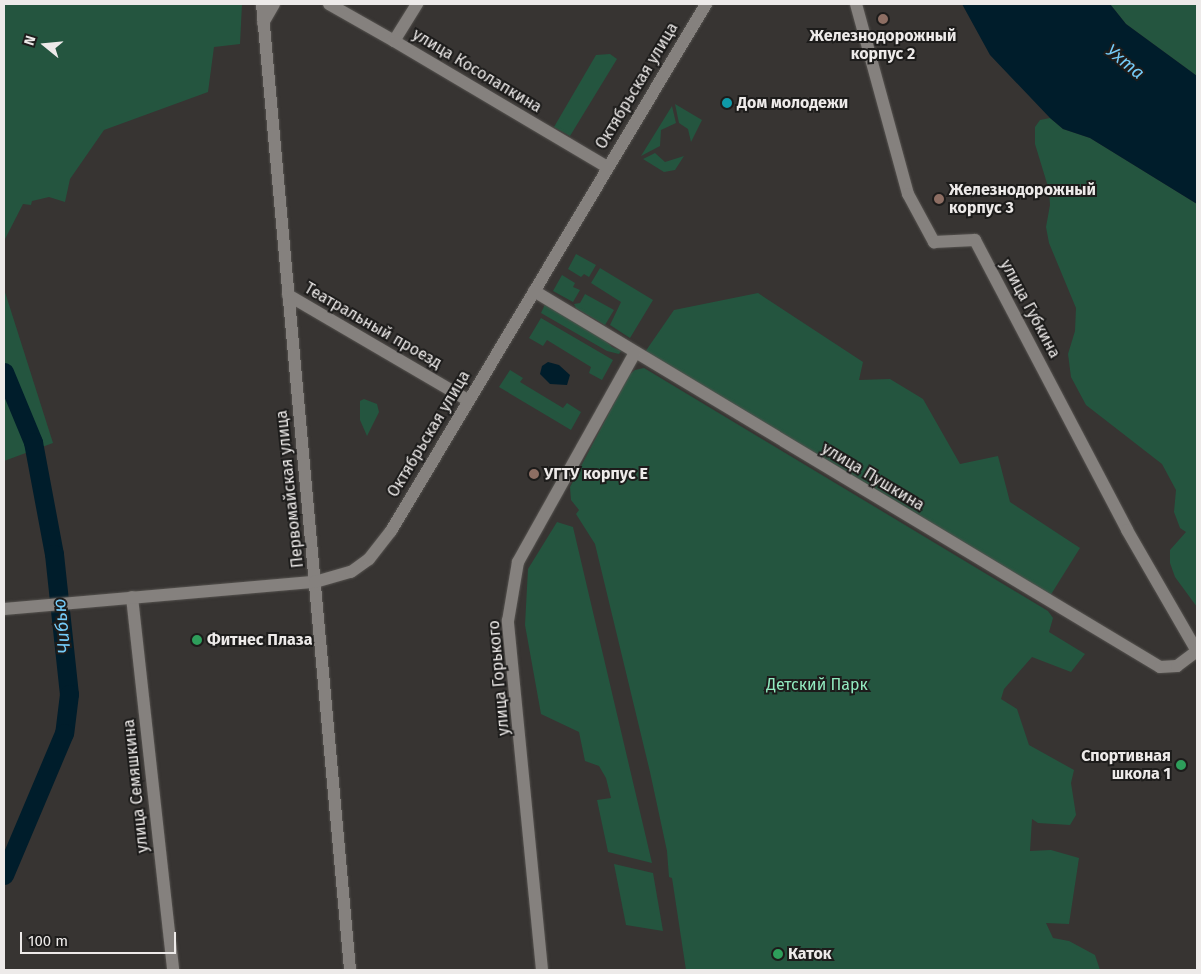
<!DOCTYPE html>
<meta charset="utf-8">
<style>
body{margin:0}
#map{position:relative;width:1201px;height:974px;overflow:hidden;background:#373432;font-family:"Fira Sans",sans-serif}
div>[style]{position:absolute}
.green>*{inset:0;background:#24553f}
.water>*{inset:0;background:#001d2b}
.river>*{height:19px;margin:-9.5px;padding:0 9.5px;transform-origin:9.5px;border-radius:9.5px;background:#001d2b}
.roads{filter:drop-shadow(0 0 1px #55524f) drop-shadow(0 0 1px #55524f)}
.street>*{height:12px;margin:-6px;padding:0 6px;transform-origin:6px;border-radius:6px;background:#85817e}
.secondary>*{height:12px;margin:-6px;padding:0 6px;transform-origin:6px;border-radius:6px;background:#85817e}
.dots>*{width:14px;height:14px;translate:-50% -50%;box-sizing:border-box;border:2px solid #1d1c1b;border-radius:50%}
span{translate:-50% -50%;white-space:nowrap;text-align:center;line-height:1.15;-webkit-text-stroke:4px #1d1c1b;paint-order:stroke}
.poi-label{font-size:16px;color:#edeae9;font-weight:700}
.left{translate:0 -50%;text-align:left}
.right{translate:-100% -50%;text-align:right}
.street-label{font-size:16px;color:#edeae9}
.park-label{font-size:16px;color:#92eabf}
.water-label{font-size:18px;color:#75ccf9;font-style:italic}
.frame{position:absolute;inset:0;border:5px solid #edeae9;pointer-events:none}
.north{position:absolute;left:20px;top:20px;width:50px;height:50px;-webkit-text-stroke:4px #1d1c1b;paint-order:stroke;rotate:287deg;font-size:14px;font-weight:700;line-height:20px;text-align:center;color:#edeae9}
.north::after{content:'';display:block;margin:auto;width:18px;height:22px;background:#edeae9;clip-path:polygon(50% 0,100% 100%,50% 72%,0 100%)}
.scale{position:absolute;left:20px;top:932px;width:156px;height:22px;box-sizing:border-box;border:2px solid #edeae9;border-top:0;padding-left:6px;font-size:15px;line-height:18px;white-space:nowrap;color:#edeae9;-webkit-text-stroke:4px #1d1c1b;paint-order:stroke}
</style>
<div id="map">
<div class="green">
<div style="clip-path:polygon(4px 4px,242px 4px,240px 44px,214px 47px,208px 92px,104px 130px,70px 179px,65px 202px,49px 197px,32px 201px,31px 205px,23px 204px,4px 241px)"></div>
<div style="clip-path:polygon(1110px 4px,1197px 4px,1197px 76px,1126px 24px)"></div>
<div style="clip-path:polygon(610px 54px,617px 59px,570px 136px,554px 127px,596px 55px)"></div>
<div style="clip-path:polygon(675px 104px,702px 120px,691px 142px,688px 129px,679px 123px)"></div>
<div style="clip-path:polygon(672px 106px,676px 123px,661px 130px,660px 146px,641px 156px)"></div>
<div style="clip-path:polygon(1050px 118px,1063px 129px,1090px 138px,1197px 204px,1197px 607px,1175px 577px,1170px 563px,1170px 550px,1186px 532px,1180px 528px,1174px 512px,1176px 490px,1162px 464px,1086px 405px,1071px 377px,1068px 354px,1075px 331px,1076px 308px,1049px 243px,1046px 227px,1050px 205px,1049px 190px,1035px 144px,1035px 127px,1040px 120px)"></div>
<div style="clip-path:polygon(655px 153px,665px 162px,684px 156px,675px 170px,664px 172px,643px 159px)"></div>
<div style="clip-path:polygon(576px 254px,596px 265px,589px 277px,584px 274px,581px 277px,568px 269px)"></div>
<div style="clip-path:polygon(600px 268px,653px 300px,630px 338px,610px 325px,621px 302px,591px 283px)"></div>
<div style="clip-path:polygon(562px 275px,575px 283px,573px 287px,580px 290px,573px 302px,553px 291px)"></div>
<div style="clip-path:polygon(4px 289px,53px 443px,4px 461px)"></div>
<div style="clip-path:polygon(758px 293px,863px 362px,859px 380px,890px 379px,923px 399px,960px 464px,998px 456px,1010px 502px,1080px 548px,1050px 596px,645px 352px,674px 310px)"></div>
<div style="clip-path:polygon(585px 294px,614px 310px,605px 325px,576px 308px,574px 304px,580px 303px)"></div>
<div style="clip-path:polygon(546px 302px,602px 337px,612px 347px,621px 351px,619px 354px,607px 351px,541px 313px)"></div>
<div style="clip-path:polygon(541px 318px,613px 360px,602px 380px,589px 373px,591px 367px,547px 340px,543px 346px,529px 338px)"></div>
<div style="clip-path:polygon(644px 368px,1048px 611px,1053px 618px,1049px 632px,1085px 654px,1071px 672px,1032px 657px,1004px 689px,1001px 699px,1017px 709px,1029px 745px,1074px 770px,1071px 783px,1076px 815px,1070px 825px,1038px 823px,1032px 819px,1030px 851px,1051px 850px,1079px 858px,1069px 924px,1046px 923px,1053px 938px,1069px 941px,1095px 955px,1100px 970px,686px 970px,672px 878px,669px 877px,667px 851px,650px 772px,595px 544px,576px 514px,579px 510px,571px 500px,570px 487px,629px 375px,635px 370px)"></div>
<div style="clip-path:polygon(510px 370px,523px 378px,520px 382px,563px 408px,567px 403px,581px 412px,571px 430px,499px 387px)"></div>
<div style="clip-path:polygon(364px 399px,377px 404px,379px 412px,367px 436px,360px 420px,360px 401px)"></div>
<div style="clip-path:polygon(557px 522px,573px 527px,652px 863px,608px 852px,597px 800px,611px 798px,606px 778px,599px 766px,585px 761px,579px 732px,541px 714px,525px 625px,528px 569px)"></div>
<div style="clip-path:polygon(614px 864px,653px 873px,663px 931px,626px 925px)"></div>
</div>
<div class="water">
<div style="clip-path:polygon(962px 4px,1110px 4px,1126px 24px,1197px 76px,1197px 204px,1090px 138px,1063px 129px,1050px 118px,990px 55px)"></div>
<div style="clip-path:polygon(548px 362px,559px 365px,570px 375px,567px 385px,550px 384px,540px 374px,542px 366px)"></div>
</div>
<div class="river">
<div style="left:4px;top:372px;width:76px;rotate:67.5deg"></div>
<div style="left:33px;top:442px;width:114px;rotate:79.4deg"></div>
<div style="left:54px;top:554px;width:141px;rotate:83.9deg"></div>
<div style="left:69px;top:694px;width:39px;rotate:97deg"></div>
<div style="left:64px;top:733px;width:154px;rotate:112.9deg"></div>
</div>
<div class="roads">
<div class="street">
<div style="left:329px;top:4px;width:75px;rotate:29.6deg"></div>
<div style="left:394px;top:41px;width:44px;rotate:-58.1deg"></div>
<div style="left:856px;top:4px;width:197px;rotate:74.7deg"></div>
<div style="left:908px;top:194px;width:55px;rotate:61.6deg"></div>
<div style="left:934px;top:242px;width:41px;rotate:-2.8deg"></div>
<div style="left:975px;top:240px;width:327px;rotate:62.3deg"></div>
<div style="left:1127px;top:530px;width:140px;rotate:60deg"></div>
<div style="left:263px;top:23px;width:22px;rotate:-60deg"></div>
<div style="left:534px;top:291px;width:730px;rotate:30.99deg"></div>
<div style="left:1160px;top:667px;width:17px;rotate:-3deg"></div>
<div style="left:1177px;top:666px;width:25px;rotate:-37deg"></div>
<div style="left:132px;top:597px;width:375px;rotate:83.7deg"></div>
<div style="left:542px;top:970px;width:351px;rotate:-95.6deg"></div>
<div style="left:508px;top:621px;width:60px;rotate:-80.4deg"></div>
<div style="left:518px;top:562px;width:240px;rotate:-60.8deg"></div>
</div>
<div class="secondary">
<div style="left:262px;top:4px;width:970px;rotate:84.79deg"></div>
<div style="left:394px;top:41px;width:247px;rotate:30.6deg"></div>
<div style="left:288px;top:295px;width:208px;rotate:30.3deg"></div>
<div style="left:4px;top:609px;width:312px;rotate:-5deg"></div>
<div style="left:315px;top:582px;width:37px;rotate:-16deg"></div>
<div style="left:351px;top:572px;width:22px;rotate:-36deg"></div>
<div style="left:369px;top:559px;width:36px;rotate:-52deg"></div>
<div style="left:391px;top:531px;width:614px;rotate:-59.13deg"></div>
</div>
</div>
<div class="dots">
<div style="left:883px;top:19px;background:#8d6e63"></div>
<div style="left:727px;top:103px;background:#0f9aa8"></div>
<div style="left:939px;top:199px;background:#8d6e63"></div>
<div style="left:534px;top:474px;background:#8d6e63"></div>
<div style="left:197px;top:640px;background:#2e9e5b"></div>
<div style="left:1181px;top:765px;background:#2e9e5b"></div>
<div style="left:778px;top:954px;background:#2e9e5b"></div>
</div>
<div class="poi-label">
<span style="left:883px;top:45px">Железнодорожный<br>корпус 2</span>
<span class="left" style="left:737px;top:103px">Дом молодежи</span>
<span class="left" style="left:949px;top:199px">Железнодорожный<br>корпус 3</span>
<span class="left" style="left:544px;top:474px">УГТУ корпус Е</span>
<span class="left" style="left:207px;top:640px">Фитнес Плаза</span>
<span class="right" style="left:1171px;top:765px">Спортивная<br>школа 1</span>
<span class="left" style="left:788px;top:954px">Каток</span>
</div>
<div class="street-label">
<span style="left:477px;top:71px;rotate:31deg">улица Косолапкина</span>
<span style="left:637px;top:86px;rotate:-59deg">Октябрьская улица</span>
<span style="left:1030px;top:309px;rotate:62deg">улица Губкина</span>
<span style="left:373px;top:326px;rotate:30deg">Театральный проезд</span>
<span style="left:429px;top:434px;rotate:-59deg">Октябрьская улица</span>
<span style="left:873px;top:477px;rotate:31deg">улица Пушкина</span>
<span style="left:290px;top:489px;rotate:-96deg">Первомайская улица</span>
<span style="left:499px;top:678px;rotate:-95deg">улица Горького</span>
<span style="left:136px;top:786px;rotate:-96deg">улица Семяшкина</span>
</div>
<div class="park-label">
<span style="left:817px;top:685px">Детский Парк</span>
</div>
<div class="water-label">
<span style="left:1125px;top:62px;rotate:39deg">Ухта</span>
<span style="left:62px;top:626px;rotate:-96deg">Чибью</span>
</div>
<div class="frame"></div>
<div class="north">N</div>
<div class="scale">100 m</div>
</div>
